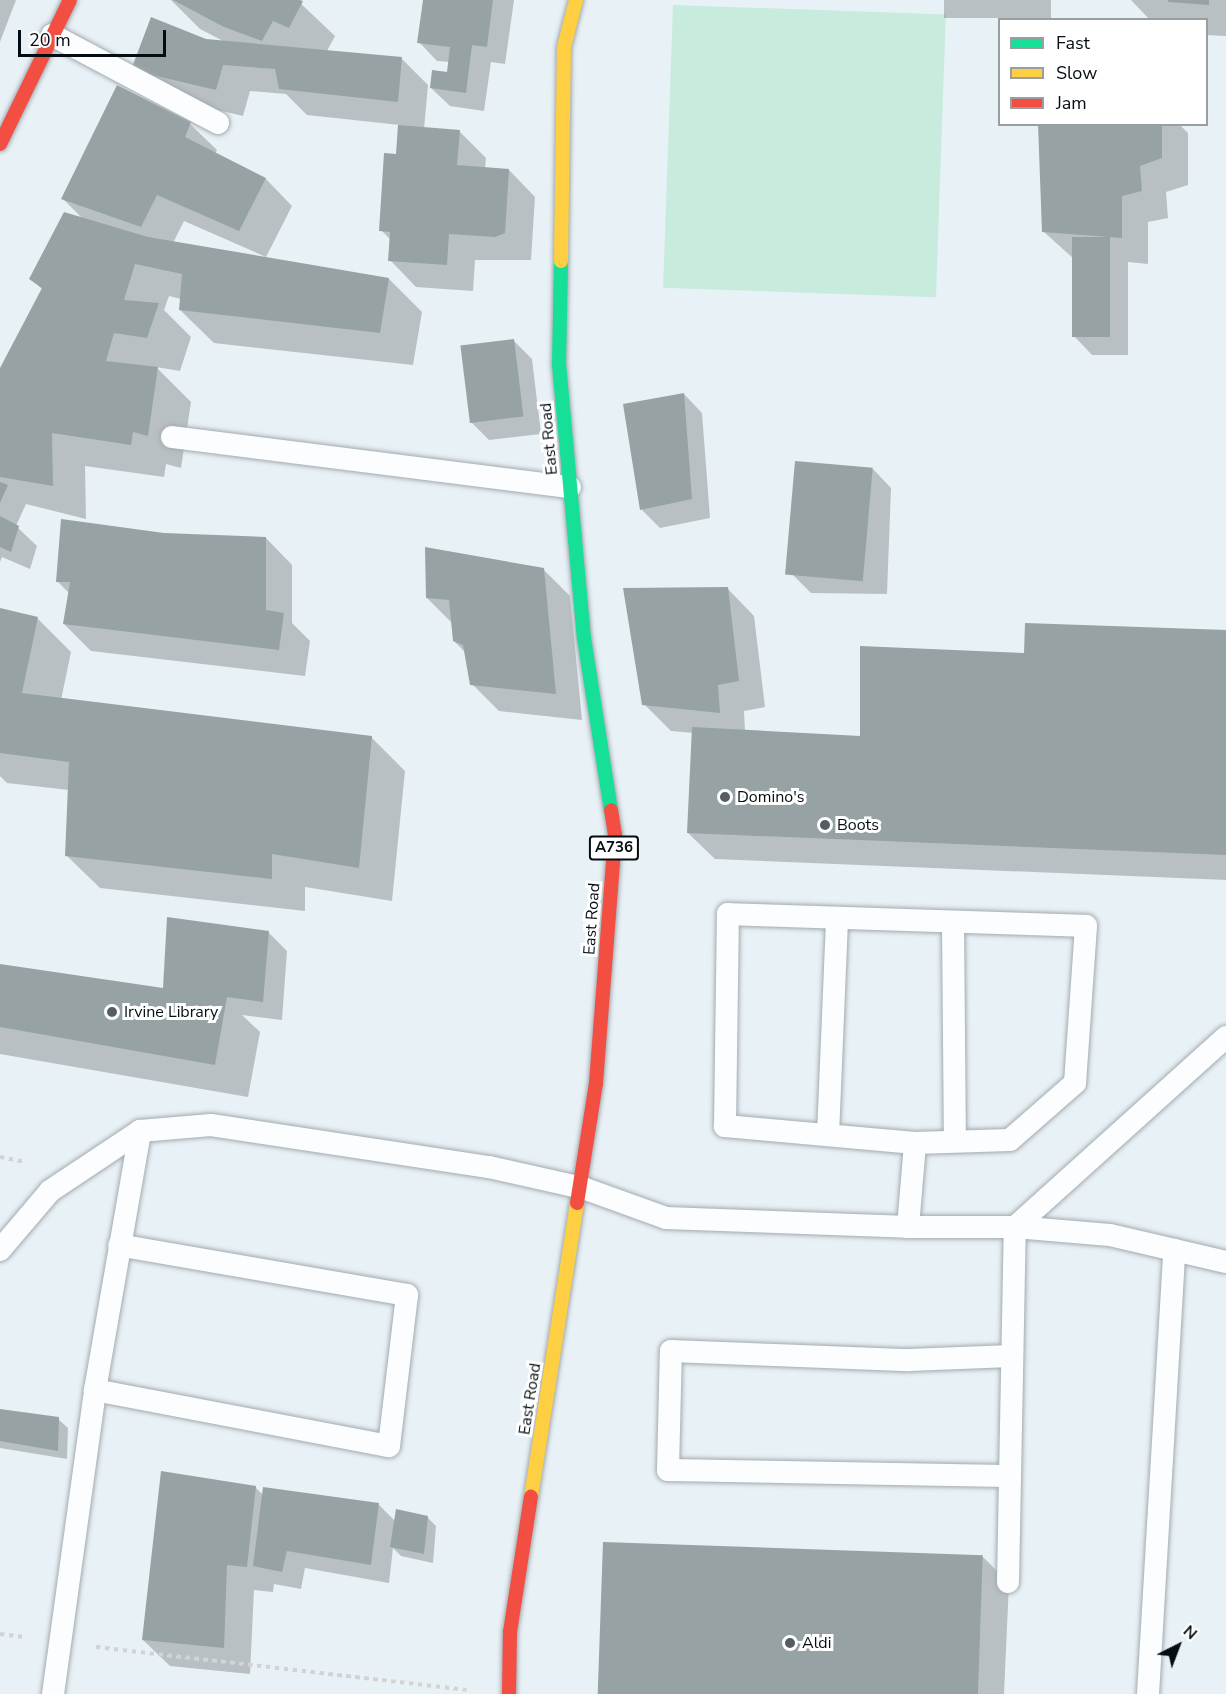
<!DOCTYPE html>
<style>
body{margin:0}
#map{position:relative;width:1226px;height:1694px;overflow:hidden;background:#e8f1f6;font-family:"Nunito Sans",sans-serif}
div>[style]{position:absolute}
.green>*{inset:0;background:#c7ebdd;transform-origin:0 0}
.shadow>*{inset:0;background:#0003;transform-origin:0 0}
.building>*{inset:0;background:#97a2a4;transform-origin:0 0}
.path>*{height:4px;margin-top:-2px;transform-origin:0;background:repeating-linear-gradient(90deg,#d1d3d5 0 4.5px,transparent 0 9px)}
.roads{filter:drop-shadow(0 0 2px #a2abb0) drop-shadow(0 0 2px #a2abb0)}
.lane>*{height:22px;margin:-11px;padding:0 11px;transform-origin:11px;border-radius:11px;background:#fcfdfe}
.fast>*{height:14px;margin:-7px;padding:0 7px;transform-origin:7px;border-radius:7px;background:#16e098}
.slow>*{height:14px;margin:-7px;padding:0 7px;transform-origin:7px;border-radius:7px;background:#ffcf43}
.jam>*{height:14px;margin:-7px;padding:0 7px;transform-origin:7px;border-radius:7px;background:#f24e42}
.dots>*{width:16px;height:16px;translate:-50% -50%;box-sizing:border-box;border:3px solid #fff;border-radius:50%}
span{translate:-50% -50%;white-space:nowrap;text-align:center;line-height:1.15;-webkit-text-stroke:6px #fff;paint-order:stroke}
.shield-label span{padding:2px 4px;background:#fff;border:2px solid;border-radius:4px;-webkit-text-stroke-width:0}
.shield-label{font-size:15px;color:#040d12;font-weight:700}
.street-label{font-size:16px;color:#040d12}
.poi-label{font-size:16px;color:#040d12}
.left{translate:0 -50%;text-align:left}
.legend{position:absolute;left:998px;top:18px;width:210px;height:108px;box-sizing:border-box;background:#fff;border:2px solid #9b9ea0;margin:0;padding:8px 10px;list-style:none;font-size:18px;color:#040d12}
.legend li{display:flex;align-items:center;gap:12px;height:30px}
.legend b{width:30px;border:2px solid #9b9ea0}
.north{position:absolute;left:1148px;top:1616px;width:60px;height:60px;-webkit-text-stroke:4px #fff;paint-order:stroke;rotate:42deg;font-size:16px;font-weight:700;line-height:24px;text-align:center;color:#040d12}
.north::after{content:'';display:block;margin:auto;width:21px;height:27px;background:#040d12;clip-path:polygon(50% 0,100% 100%,50% 72%,0 100%)}
.scale{position:absolute;left:18px;top:30px;width:148px;height:27px;box-sizing:border-box;border:3px solid #040d12;border-top:0;padding-left:8px;font-size:18px;line-height:21px;white-space:nowrap;color:#040d12;-webkit-text-stroke:4px #fff;paint-order:stroke}
</style>
<div id="map">
<div class="green">
<div style="left:673px;top:5px;width:273px;height:283px;rotate:2deg"></div>
</div>
<div class="shadow">
<div style="clip-path:polygon(0 0,16px 0,0 42px)"></div>
<div style="clip-path:polygon(171px 0,297px 0,335px 36px,327px 51px,401px 58px,428px 85px,424px 129px,459px 131px,486px 158px,485px 168px,509px 170px,535px 197px,531px 260px,475px 260px,473px 291px,416px 287px,390px 260px,391px 240px,381px 230px,397px 156px,400px 125px,307px 115px,286px 94px,250px 91px,243px 116px,160px 96px,133px 69px,206px 40px,225px 42px,200px 29px)"></div>
<div style="clip-path:polygon(425px 0,514px 0,505px 64px,491px 62px,484px 111px,450px 106px,431px 88px,448px 74px,450px 62px,437px 61px,419px 42px)"></div>
<div style="left:944px;top:0;width:107px;height:18px"></div>
<div style="clip-path:polygon(1131px 0,1226px 0,1226px 36px,1206px 35px,1206px 20px,1150px 20px)"></div>
<div style="clip-path:polygon(190px 124px,217px 150px,215px 154px,266px 179px,292px 206px,266px 257px,184px 221px,173px 243px,389px 279px,422px 312px,413px 365px,214px 343px,180px 310px,181px 299px,169px 296px,164px 310px,191px 337px,180px 371px,156px 367px,191px 402px,181px 468px,166px 464px,164px 477px,85px 466px,86px 519px,26px 504px,16px 526px,37px 546px,30px 569px,2px 557px,0 562px,0 371px,43px 290px,31px 279px,83px 219px,63px 199px)"></div>
<div style="clip-path:polygon(1040px 124px,1179px 124px,1188px 133px,1188px 185px,1166px 192px,1168px 218px,1148px 222px,1148px 264px,1128px 262px,1128px 355px,1092px 355px,1074px 336px,1074px 259px,1044px 232px)"></div>
<div style="clip-path:polygon(514px 341px,532px 359px,541px 434px,489px 440px,471px 422px)"></div>
<div style="clip-path:polygon(684px 394px,702px 413px,710px 518px,660px 528px,642px 510px)"></div>
<div style="clip-path:polygon(873px 469px,891px 488px,887px 594px,811px 593px,792px 574px)"></div>
<div style="clip-path:polygon(164px 535px,266px 538px,292px 565px,292px 623px,310px 641px,305px 676px,91px 651px,64px 624px,70px 594px,57px 581px)"></div>
<div style="clip-path:polygon(543px 569px,570px 596px,582px 720px,499px 711px,472px 684px,466px 653px,454px 641px,452px 623px,427px 598px)"></div>
<div style="clip-path:polygon(728px 589px,754px 616px,765px 707px,744px 711px,745px 731px,862px 737px,1025px 654px,1226px 632px,1226px 880px,715px 859px,688px 833px,694px 733px,671px 731px,644px 704px)"></div>
<div style="clip-path:polygon(0 610px,37px 618px,71px 652px,61px 700px,371px 737px,405px 771px,392px 901px,305px 887px,305px 911px,100px 888px,66px 855px,69px 790px,7px 783px,0 776px)"></div>
<div style="clip-path:polygon(269px 933px,287px 951px,282px 1020px,242px 1015px,260px 1032px,248px 1097px,0 1054px,0 965px,164px 990px)"></div>
<div style="clip-path:polygon(0 1410px,58px 1419px,68px 1428px,67px 1459px,0 1448px)"></div>
<div style="clip-path:polygon(255px 1487px,264px 1496px,378px 1504px,395px 1521px,427px 1517px,436px 1526px,433px 1563px,401px 1556px,393px 1548px,389px 1583px,305px 1568px,301px 1589px,274px 1584px,273px 1592px,254px 1590px,250px 1674px,170px 1666px,143px 1640px)"></div>
<div style="clip-path:polygon(982px 1556px,1009px 1583px,1004px 1694px,599px 1694px)"></div>
</div>
<div class="building">
<div style="clip-path:polygon(173px 0,300px 0,303px 1px,289px 28px,273px 21px,262px 41px,224px 27px)"></div>
<div style="clip-path:polygon(423px 0,493px 0,487px 47px,472px 45px,466px 93px,430px 88px,432px 70px,447px 72px,450px 47px,417px 43px)"></div>
<div style="clip-path:polygon(1168px 0,1209px 0,1209px 5px,1168px 2px)"></div>
<div style="clip-path:polygon(151px 17px,206px 39px,402px 57px,398px 102px,279px 89px,275px 69px,223px 65px,216px 90px,131px 70px)"></div>
<div style="clip-path:polygon(117px 85px,191px 122px,185px 137px,266px 178px,239px 231px,157px 195px,141px 227px,61px 199px)"></div>
<div style="clip-path:polygon(1038px 124px,1162px 124px,1162px 158px,1140px 166px,1142px 191px,1122px 196px,1122px 238px,1042px 232px)"></div>
<div style="clip-path:polygon(398px 125px,460px 130px,457px 165px,509px 169px,505px 233px,495px 237px,449px 234px,447px 265px,388px 261px,390px 232px,379px 231px,384px 153px,396px 154px)"></div>
<div style="clip-path:polygon(64px 212px,148px 237px,389px 278px,380px 333px,179px 310px,182px 274px,135px 264px,124px 300px,159px 303px,147px 338px,114px 333px,106px 361px,158px 367px,148px 436px,133px 432px,131px 445px,52px 433px,53px 486px,0 477px,0 368px,42px 288px,29px 279px)"></div>
<div style="left:1072px;top:237px;width:38px;height:100px"></div>
<div style="left:514px;top:339px;width:78px;height:54px;rotate:83deg"></div>
<div style="clip-path:polygon(684px 393px,692px 499px,640px 510px,623px 404px)"></div>
<div style="left:795px;top:461px;width:78px;height:114px;rotate:5deg"></div>
<div style="clip-path:polygon(0 482px,8px 485px,0 503px)"></div>
<div style="clip-path:polygon(0 516px,19px 526px,11px 552px,0 547px)"></div>
<div style="clip-path:polygon(61px 519px,164px 533px,266px 537px,266px 610px,284px 613px,279px 650px,63px 624px,70px 582px,56px 582px)"></div>
<div style="clip-path:polygon(425px 547px,544px 568px,556px 694px,470px 685px,463px 645px,453px 641px,449px 600px,426px 598px)"></div>
<div style="clip-path:polygon(728px 587px,739px 681px,718px 685px,720px 713px,642px 705px,623px 588px)"></div>
<div style="clip-path:polygon(0 608px,38px 617px,22px 693px,372px 736px,359px 868px,272px 854px,272px 879px,65px 856px,69px 762px,0 753px)"></div>
<div style="clip-path:polygon(1025px 623px,1226px 630px,1226px 855px,687px 833px,692px 727px,860px 736px,860px 646px,1024px 653px)"></div>
<div style="clip-path:polygon(167px 917px,269px 931px,263px 1002px,227px 997px,215px 1065px,0 1027px,0 964px,163px 988px)"></div>
<div style="clip-path:polygon(0 1409px,59px 1417px,58px 1451px,0 1441px)"></div>
<div style="clip-path:polygon(161px 1471px,256px 1486px,247px 1567px,227px 1565px,224px 1648px,142px 1640px)"></div>
<div style="clip-path:polygon(263px 1487px,379px 1503px,371px 1565px,287px 1551px,282px 1572px,253px 1566px)"></div>
<div style="clip-path:polygon(396px 1509px,428px 1516px,424px 1554px,390px 1547px)"></div>
<div style="left:603px;top:1542px;width:380px;height:152px;rotate:2deg"></div>
</div>
<div class="path">
<div style="left:0;top:1157px;width:26px;rotate:11deg"></div>
<div style="left:0;top:1634px;width:23px;rotate:7deg"></div>
<div style="left:96px;top:1647px;width:373px;rotate:6.6deg"></div>
</div>
<div class="roads">
<div class="lane">
<div style="left:52px;top:35px;width:188px;rotate:27.9deg"></div>
<div style="left:172px;top:437px;width:401px;rotate:7.2deg"></div>
<div style="left:953px;top:922px;width:219px;rotate:89.5deg"></div>
<div style="left:828px;top:1135px;width:217px;rotate:-87.6deg"></div>
<div style="left:908px;top:1227px;width:84px;rotate:-85.2deg"></div>
<div style="left:915px;top:1143px;width:191px;rotate:-174.9deg"></div>
<div style="left:725px;top:1126px;width:212px;rotate:-89.2deg"></div>
<div style="left:728px;top:914px;width:358px;rotate:1.9deg"></div>
<div style="left:1086px;top:926px;width:157px;rotate:94deg"></div>
<div style="left:1075px;top:1083px;width:86px;rotate:138.8deg"></div>
<div style="left:1010px;top:1140px;width:95px;rotate:178.2deg"></div>
<div style="left:0;top:1250px;width:77px;rotate:-49.7deg"></div>
<div style="left:50px;top:1191px;width:108px;rotate:-33.7deg"></div>
<div style="left:140px;top:1131px;width:71px;rotate:-4.8deg"></div>
<div style="left:211px;top:1125px;width:281px;rotate:8.6deg"></div>
<div style="left:489px;top:1167px;width:96px;rotate:12.6deg"></div>
<div style="left:583px;top:1188px;width:88px;rotate:19.9deg"></div>
<div style="left:666px;top:1218px;width:242px;rotate:2.1deg"></div>
<div style="left:908px;top:1227px;width:107px"></div>
<div style="left:1015px;top:1227px;width:284px;rotate:-42deg"></div>
<div style="left:95px;top:1390px;width:299px;rotate:10.8deg"></div>
<div style="left:389px;top:1446px;width:152px;rotate:-83.2deg"></div>
<div style="left:407px;top:1295px;width:292px;rotate:-170.2deg"></div>
<div style="left:1009px;top:1476px;width:341px;rotate:-179deg"></div>
<div style="left:668px;top:1470px;width:119px;rotate:-88.6deg"></div>
<div style="left:671px;top:1351px;width:238px;rotate:2.2deg"></div>
<div style="left:909px;top:1360px;width:102px;rotate:-2.2deg"></div>
<div style="left:1008px;top:1582px;width:355px;rotate:-88.9deg"></div>
<div style="left:1015px;top:1227px;width:95px;rotate:4.8deg"></div>
<div style="left:1110px;top:1235px;width:119px;rotate:13.1deg"></div>
<div style="left:53px;top:1694px;width:307px;rotate:-82.1deg"></div>
<div style="left:95px;top:1390px;width:263px;rotate:-80.1deg"></div>
<div style="left:1148px;top:1694px;width:445px;rotate:-86.6deg"></div>
</div>
<div class="fast">
<div style="left:561px;top:261px;width:103px;rotate:91.1deg"></div>
<div style="left:559px;top:364px;width:275px;rotate:84.8deg"></div>
<div style="left:584px;top:638px;width:174px;rotate:81.1deg"></div>
</div>
<div class="slow">
<div style="left:561px;top:261px;width:214px;rotate:-89.2deg"></div>
<div style="left:564px;top:47px;width:49px;rotate:-75.7deg"></div>
<div style="left:531px;top:1497px;width:298px;rotate:-81.1deg"></div>
</div>
<div class="jam">
<div style="left:0;top:144px;width:160px;rotate:-64.1deg"></div>
<div style="left:577px;top:1203px;width:121px;rotate:-81deg"></div>
<div style="left:596px;top:1083px;width:249px;rotate:-85.6deg"></div>
<div style="left:615px;top:835px;width:25px;rotate:-99deg"></div>
<div style="left:509px;top:1694px;width:62px;rotate:-89.1deg"></div>
<div style="left:510px;top:1632px;width:137px;rotate:-81.2deg"></div>
</div>
</div>
<div class="dots">
<div style="left:725px;top:797px;background:#545d62"></div>
<div style="left:825px;top:825px;background:#545d62"></div>
<div style="left:112px;top:1012px;background:#545d62"></div>
<div style="left:790px;top:1643px;background:#545d62"></div>
</div>
<div class="shield-label">
<span style="left:614px;top:848px">A736</span>
</div>
<div class="street-label">
<span style="left:549px;top:439px;rotate:-95deg">East Road</span>
<span style="left:592px;top:919px;rotate:-86deg">East Road</span>
<span style="left:530px;top:1399px;rotate:-81deg">East Road</span>
</div>
<div class="poi-label">
<span class="left" style="left:737px;top:797px">Domino's</span>
<span class="left" style="left:837px;top:825px">Boots</span>
<span class="left" style="left:124px;top:1012px">Irvine Library</span>
<span class="left" style="left:802px;top:1643px">Aldi</span>
</div>
<ul class="legend">
<li><b style="height:8px;background:#16e098"></b>Fast</li>
<li><b style="height:8px;background:#ffcf43"></b>Slow</li>
<li><b style="height:8px;background:#f24e42"></b>Jam</li>
</ul>
<div class="north">N</div>
<div class="scale">20 m</div>
</div>
